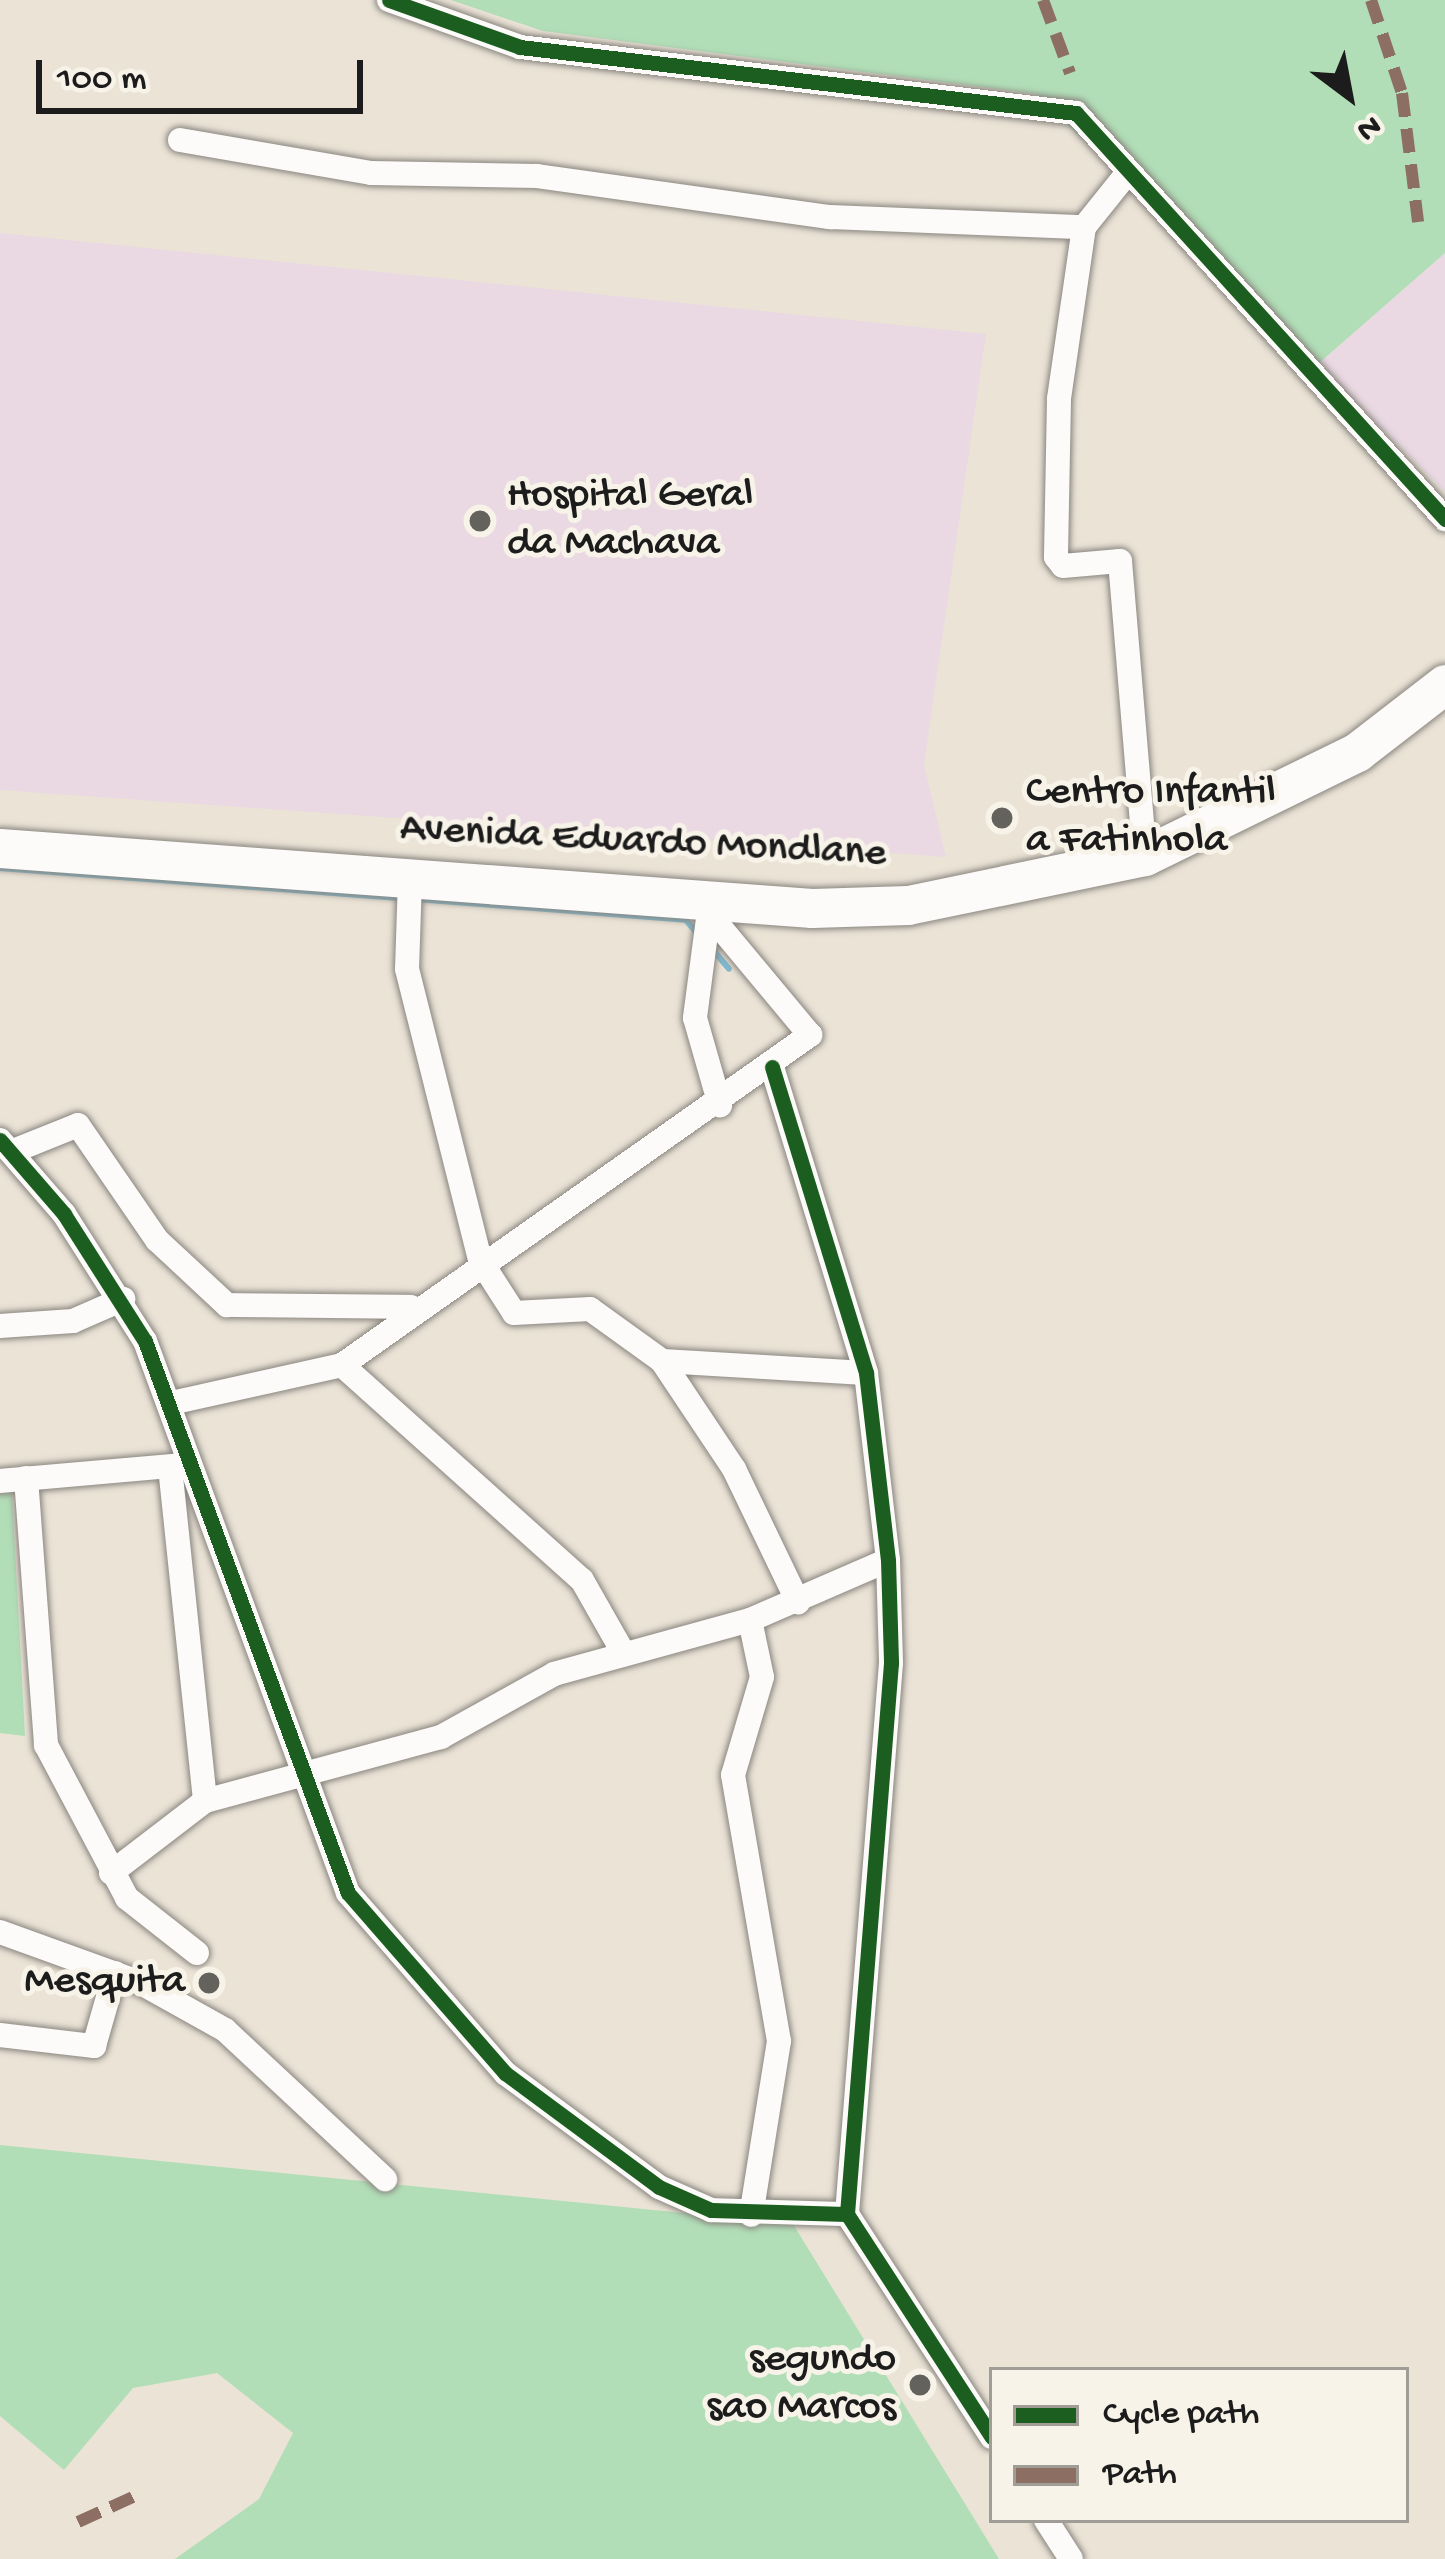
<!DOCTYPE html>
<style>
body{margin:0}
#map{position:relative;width:1445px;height:2559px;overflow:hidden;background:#ebe3d6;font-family:"Gochi Hand",sans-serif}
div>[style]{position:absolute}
.built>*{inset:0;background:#ead9e3}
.green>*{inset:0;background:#b1deb7}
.stream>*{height:6px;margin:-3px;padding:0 3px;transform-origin:3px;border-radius:3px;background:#7eb9cf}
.roads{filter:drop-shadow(0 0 3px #8a8680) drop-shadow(0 0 3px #8a8680)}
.street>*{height:24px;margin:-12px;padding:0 12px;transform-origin:12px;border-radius:12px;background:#fcfbf9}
.primary>*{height:39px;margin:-19.5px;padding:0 19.5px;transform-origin:19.5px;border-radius:19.5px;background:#fcfbf9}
.quiet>*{height:12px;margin-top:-6px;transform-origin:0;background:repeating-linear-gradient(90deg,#8d6e63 0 24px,transparent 0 36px)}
.cycleway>*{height:15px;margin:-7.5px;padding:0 7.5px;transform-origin:7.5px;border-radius:7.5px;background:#1b5e20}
.dots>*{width:33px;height:33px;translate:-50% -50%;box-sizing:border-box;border:6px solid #f7f3e8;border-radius:50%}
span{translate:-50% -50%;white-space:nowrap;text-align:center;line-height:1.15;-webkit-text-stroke:10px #f7f3e8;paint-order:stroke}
.poi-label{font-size:42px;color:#1c1c1c}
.left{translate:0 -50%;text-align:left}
.right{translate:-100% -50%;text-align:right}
.street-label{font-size:42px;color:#1c1c1c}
.legend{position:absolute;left:989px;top:2367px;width:420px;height:156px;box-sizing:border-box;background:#f7f3e8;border:3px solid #9f9d96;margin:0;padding:15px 21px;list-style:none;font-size:36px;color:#1c1c1c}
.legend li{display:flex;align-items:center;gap:24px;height:60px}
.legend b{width:60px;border:3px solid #9f9d96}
.north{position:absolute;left:1289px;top:36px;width:120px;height:120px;-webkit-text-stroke:9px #f7f3e8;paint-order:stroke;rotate:148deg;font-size:33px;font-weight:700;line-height:48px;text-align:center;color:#1c1c1c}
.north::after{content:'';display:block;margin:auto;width:42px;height:54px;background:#1c1c1c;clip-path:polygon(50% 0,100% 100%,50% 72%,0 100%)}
.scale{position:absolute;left:36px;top:60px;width:327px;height:54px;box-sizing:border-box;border:6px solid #1c1c1c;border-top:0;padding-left:15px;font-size:36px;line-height:42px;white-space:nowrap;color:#1c1c1c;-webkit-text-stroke:9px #f7f3e8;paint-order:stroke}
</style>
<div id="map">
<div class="built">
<div style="clip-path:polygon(0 233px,986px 334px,924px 765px,946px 857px,0 790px)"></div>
<div style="clip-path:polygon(1445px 253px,1445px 492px,1318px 364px)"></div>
</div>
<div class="green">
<div style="clip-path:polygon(451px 0,1445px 0,1445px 253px,1318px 364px,1035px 94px,543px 31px)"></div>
<div style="clip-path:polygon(12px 1493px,25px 1736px,0 1733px,0 1494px)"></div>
<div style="clip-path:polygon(0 2145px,793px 2224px,999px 2559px,175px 2559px,259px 2499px,293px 2433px,217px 2373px,133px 2388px,64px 2470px,0 2416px)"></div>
</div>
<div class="stream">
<div style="left:0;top:868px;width:404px;rotate:4.3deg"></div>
<div style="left:416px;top:899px;width:271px;rotate:4.4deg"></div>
<div style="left:686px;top:920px;width:17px;rotate:50deg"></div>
<div style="left:714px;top:951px;width:23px;rotate:50deg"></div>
</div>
<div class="roads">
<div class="street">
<div style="left:389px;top:0;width:139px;rotate:19.7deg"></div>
<div style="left:520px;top:47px;width:560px;rotate:6.77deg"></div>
<div style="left:1076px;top:113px;width:549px;rotate:47.73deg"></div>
<div style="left:180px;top:140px;width:194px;rotate:9.8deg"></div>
<div style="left:371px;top:173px;width:166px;rotate:1deg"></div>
<div style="left:537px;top:176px;width:296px;rotate:8deg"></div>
<div style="left:830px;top:217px;width:254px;rotate:2.3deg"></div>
<div style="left:1125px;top:176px;width:65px;rotate:128.8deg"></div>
<div style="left:1084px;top:227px;width:174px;rotate:98.3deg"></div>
<div style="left:1059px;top:399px;width:158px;rotate:91.1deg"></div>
<div style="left:1056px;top:557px;width:11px;rotate:52deg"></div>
<div style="left:1063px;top:566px;width:57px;rotate:-5deg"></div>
<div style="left:1120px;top:561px;width:296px;rotate:85.2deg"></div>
<div style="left:410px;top:879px;width:90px;rotate:91.9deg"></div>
<div style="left:407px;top:969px;width:300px;rotate:75.9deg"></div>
<div style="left:480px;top:1260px;width:63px;rotate:57.3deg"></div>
<div style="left:514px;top:1313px;width:76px;rotate:-3deg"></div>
<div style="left:590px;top:1309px;width:89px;rotate:35.8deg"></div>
<div style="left:662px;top:1361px;width:130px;rotate:56.3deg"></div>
<div style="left:734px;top:1469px;width:148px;rotate:64.3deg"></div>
<div style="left:709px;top:911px;width:108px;rotate:97.5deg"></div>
<div style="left:695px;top:1018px;width:91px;rotate:74deg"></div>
<div style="left:772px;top:1067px;width:320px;rotate:72.9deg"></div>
<div style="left:866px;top:1373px;width:188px;rotate:83.3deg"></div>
<div style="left:888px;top:1560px;width:103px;rotate:88.3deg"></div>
<div style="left:891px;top:1663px;width:553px;rotate:94.57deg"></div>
<div style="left:847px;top:2214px;width:266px;rotate:57deg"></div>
<div style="left:0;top:1140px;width:98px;rotate:49.1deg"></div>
<div style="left:64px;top:1214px;width:151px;rotate:57.5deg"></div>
<div style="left:145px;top:1341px;width:588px;rotate:69.81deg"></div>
<div style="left:348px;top:1893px;width:239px;rotate:48.9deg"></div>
<div style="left:505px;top:2073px;width:192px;rotate:36.5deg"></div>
<div style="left:659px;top:2187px;width:57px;rotate:23.9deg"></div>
<div style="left:711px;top:2210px;width:136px;rotate:1.7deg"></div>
<div style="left:11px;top:1152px;width:72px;rotate:-21.9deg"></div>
<div style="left:78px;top:1125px;width:140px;rotate:55.5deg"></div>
<div style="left:157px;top:1240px;width:96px;rotate:42.9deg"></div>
<div style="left:227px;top:1305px;width:184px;rotate:0.6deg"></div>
<div style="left:0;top:1326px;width:73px;rotate:-3.9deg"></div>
<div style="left:73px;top:1321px;width:55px;rotate:-23.7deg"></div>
<div style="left:662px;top:1361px;width:204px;rotate:3.4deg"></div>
<div style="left:342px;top:1365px;width:573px;rotate:-35.19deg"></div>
<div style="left:810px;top:1035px;width:178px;rotate:-129.8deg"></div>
<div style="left:171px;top:1403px;width:175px;rotate:-12.5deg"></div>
<div style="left:342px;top:1365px;width:322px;rotate:41.9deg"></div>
<div style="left:582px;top:1580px;width:85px;rotate:60.4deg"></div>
<div style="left:170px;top:1467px;width:336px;rotate:84deg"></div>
<div style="left:26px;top:1478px;width:268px;rotate:85.7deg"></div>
<div style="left:46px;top:1745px;width:173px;rotate:62.1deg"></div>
<div style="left:127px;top:1898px;width:89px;rotate:38.2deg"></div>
<div style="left:0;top:1481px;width:184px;rotate:-5deg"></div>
<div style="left:750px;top:1620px;width:58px;rotate:78.1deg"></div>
<div style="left:762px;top:1677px;width:102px;rotate:106.5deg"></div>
<div style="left:733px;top:1775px;width:270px;rotate:80.2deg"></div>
<div style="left:779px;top:2041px;width:176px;rotate:99.1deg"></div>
<div style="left:111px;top:1873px;width:118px;rotate:-37.5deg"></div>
<div style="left:205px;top:1801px;width:245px;rotate:-15.2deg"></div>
<div style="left:441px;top:1737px;width:129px;rotate:-29.1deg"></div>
<div style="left:554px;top:1674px;width:203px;rotate:-15.4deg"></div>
<div style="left:750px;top:1620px;width:150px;rotate:-23.5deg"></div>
<div style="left:0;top:1932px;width:150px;rotate:19.9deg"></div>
<div style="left:141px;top:1983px;width:96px;rotate:29.2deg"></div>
<div style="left:225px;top:2030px;width:219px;rotate:43deg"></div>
<div style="left:0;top:2035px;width:95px;rotate:6.7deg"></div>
<div style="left:94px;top:2046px;width:76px;rotate:-74deg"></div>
<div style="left:1046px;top:2520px;width:46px;rotate:57.3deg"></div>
</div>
<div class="primary">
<div style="left:0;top:848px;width:814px;rotate:4.23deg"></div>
<div style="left:812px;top:908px;width:96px;rotate:-1.8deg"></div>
<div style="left:908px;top:905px;width:242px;rotate:-11.7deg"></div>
<div style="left:1145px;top:856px;width:236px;rotate:-26.1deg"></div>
<div style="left:1357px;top:752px;width:111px;rotate:-37.7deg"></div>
</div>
</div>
<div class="quiet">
<div style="left:1043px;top:0;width:78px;rotate:69.7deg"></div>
<div style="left:1371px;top:0;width:98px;rotate:71.6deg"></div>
<div style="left:1402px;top:93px;width:130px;rotate:82.9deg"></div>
<div style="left:78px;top:2522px;width:63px;rotate:-24.5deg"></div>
</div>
<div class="cycleway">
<div style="left:389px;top:0;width:139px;rotate:19.7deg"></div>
<div style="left:520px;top:47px;width:560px;rotate:6.77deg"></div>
<div style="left:1076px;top:113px;width:549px;rotate:47.73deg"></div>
<div style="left:772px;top:1067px;width:320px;rotate:72.9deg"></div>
<div style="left:866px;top:1373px;width:188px;rotate:83.3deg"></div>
<div style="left:888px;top:1560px;width:103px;rotate:88.3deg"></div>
<div style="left:891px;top:1663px;width:553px;rotate:94.57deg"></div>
<div style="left:847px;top:2214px;width:266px;rotate:57deg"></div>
<div style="left:0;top:1140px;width:98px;rotate:49.1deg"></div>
<div style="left:64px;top:1214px;width:151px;rotate:57.5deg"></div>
<div style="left:145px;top:1341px;width:588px;rotate:69.81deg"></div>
<div style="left:348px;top:1893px;width:239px;rotate:48.9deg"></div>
<div style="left:505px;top:2073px;width:192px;rotate:36.5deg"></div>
<div style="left:659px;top:2187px;width:57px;rotate:23.9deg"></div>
<div style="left:711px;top:2210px;width:136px;rotate:1.7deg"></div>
</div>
<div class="dots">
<div style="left:480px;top:521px;background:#64625d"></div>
<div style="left:1002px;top:818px;background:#64625d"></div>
<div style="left:209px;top:1983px;background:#64625d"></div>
<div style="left:920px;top:2385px;background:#64625d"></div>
</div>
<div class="poi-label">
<span class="left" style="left:507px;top:521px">Hospital Geral<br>da Machava</span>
<span class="left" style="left:1026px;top:818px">Centro Infantil<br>a Fatinhola</span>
<span class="right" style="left:185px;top:1983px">Mesquita</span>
<span class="right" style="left:896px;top:2385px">segundo<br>sao Marcos</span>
</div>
<div class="street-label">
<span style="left:643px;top:843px;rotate:3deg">Avenida Eduardo Mondlane</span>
</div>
<ul class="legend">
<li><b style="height:15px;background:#1b5e20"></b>Cycle path</li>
<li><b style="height:15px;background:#8d6e63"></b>Path</li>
</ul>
<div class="north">N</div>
<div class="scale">100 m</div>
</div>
